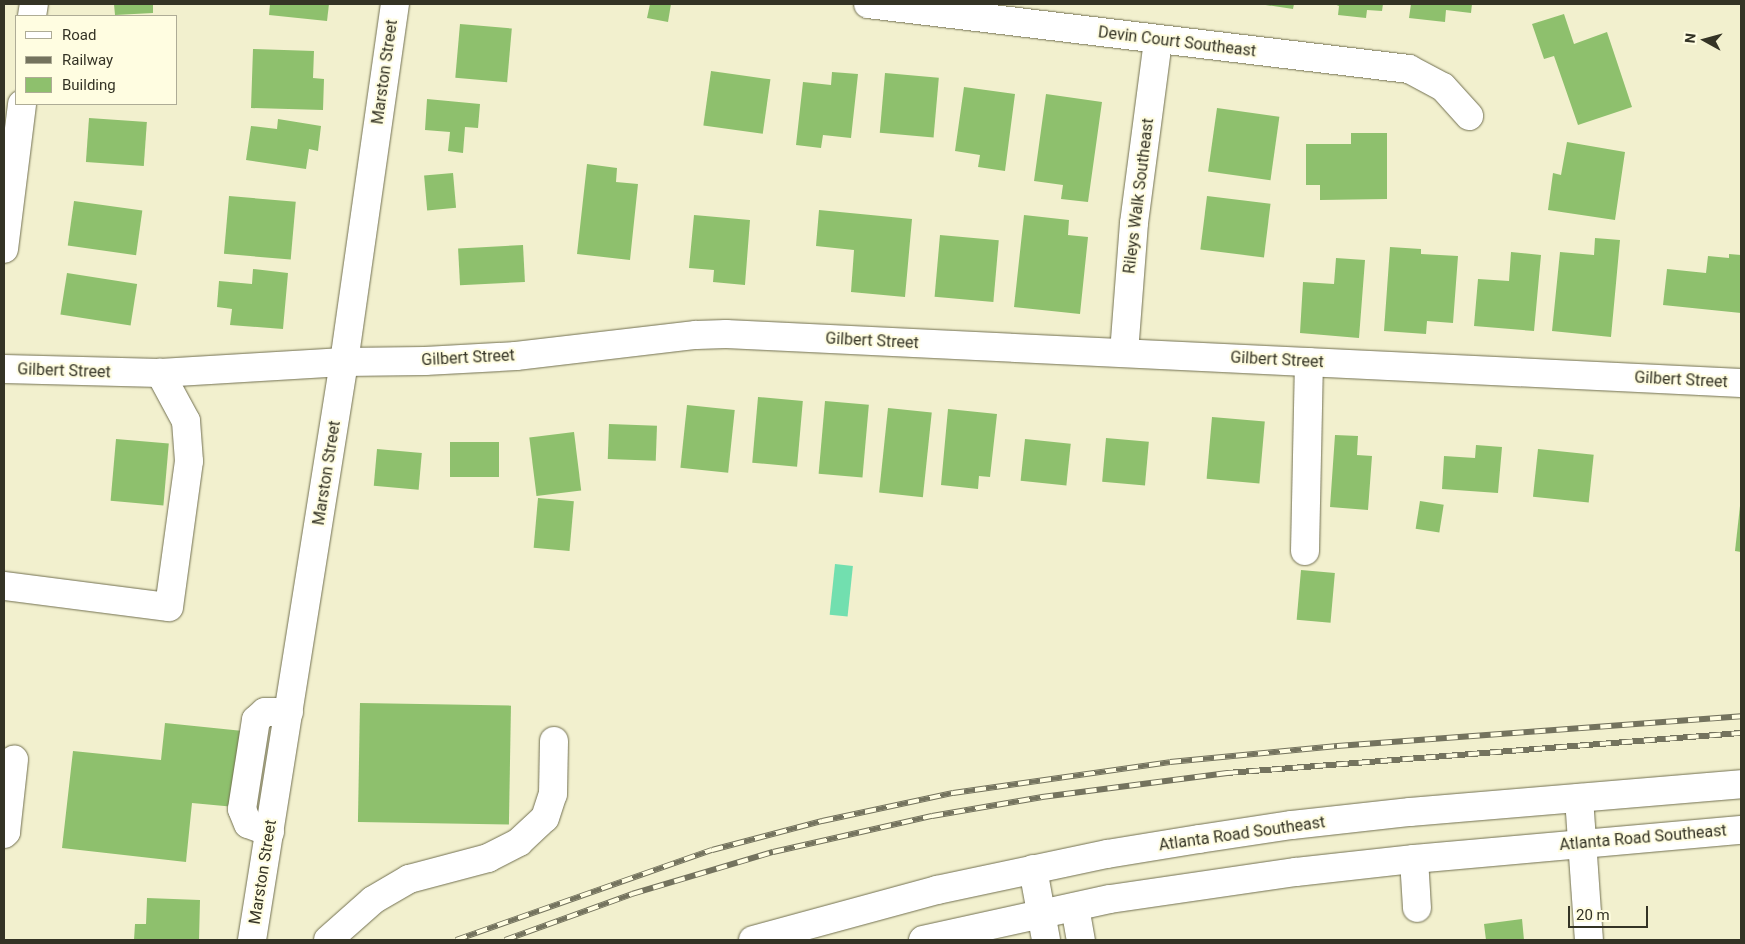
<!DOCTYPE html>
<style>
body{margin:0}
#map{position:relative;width:1745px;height:944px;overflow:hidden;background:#f2f0ce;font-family:Roboto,sans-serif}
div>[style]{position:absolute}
.water>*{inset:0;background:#72dfaf;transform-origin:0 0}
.building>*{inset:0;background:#8ec06d;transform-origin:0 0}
.roads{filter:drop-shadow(0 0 1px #727051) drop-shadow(0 0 1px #727051)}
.minor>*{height:28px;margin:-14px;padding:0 14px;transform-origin:14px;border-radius:14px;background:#fff}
.major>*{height:28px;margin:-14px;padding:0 14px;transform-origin:14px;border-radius:14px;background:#fff}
.rail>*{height:5.5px;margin-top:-2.75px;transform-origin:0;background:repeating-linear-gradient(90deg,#fffde1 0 11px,#74735e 0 22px);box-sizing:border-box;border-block:1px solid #74735e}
span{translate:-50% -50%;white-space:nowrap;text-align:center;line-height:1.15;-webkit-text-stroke:4px #fffde1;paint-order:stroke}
.street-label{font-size:16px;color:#343325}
.frame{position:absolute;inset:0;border:5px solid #343325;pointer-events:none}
.legend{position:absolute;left:15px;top:15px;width:162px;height:90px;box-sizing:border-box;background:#fffde1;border:1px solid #aeac96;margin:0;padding:6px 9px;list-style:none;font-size:15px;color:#343325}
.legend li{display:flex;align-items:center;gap:10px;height:25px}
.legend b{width:25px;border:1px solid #aeac96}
.north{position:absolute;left:1680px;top:15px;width:50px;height:50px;-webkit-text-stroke:4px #fffde1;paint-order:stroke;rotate:277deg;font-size:14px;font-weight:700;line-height:20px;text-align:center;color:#343325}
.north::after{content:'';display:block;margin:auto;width:18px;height:22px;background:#343325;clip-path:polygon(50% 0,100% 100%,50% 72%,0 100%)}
.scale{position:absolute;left:1568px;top:906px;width:80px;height:22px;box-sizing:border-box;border:2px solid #343325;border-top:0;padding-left:6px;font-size:15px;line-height:18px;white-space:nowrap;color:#343325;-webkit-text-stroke:4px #fffde1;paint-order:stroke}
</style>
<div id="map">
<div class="water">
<div style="left:835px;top:564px;width:18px;height:51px;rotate:6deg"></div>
</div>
<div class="building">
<div style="clip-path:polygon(114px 4px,153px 4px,153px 13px,115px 15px)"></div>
<div style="clip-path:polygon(270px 4px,329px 4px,327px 21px,269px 15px)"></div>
<div style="clip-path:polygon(650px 4px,671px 4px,668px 22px,647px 18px)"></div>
<div style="clip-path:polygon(1259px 4px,1294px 4px,1293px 9px)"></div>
<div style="clip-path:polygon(1334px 4px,1383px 4px,1382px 11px,1367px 10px,1366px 18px,1338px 15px,1339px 6px)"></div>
<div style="clip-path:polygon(1411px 4px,1472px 4px,1471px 13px,1446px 10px,1445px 22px,1409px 18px)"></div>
<div style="clip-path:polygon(1564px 14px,1574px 44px,1607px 32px,1632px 107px,1578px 125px,1554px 56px,1544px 59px,1532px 24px)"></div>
<div style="left:460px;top:24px;width:52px;height:54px;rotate:5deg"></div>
<div style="clip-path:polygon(253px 49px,314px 51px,313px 78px,324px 79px,323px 110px,251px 108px)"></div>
<div style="left:711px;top:71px;width:60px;height:55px;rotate:8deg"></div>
<div style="clip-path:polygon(832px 72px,858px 74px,851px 138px,823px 135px,821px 148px,796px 145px,803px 82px,831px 85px)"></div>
<div style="left:885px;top:73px;width:54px;height:60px;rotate:5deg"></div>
<div style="clip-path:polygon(964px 87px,1015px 94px,1005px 171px,978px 167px,980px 155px,955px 151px)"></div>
<div style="clip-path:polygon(1046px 94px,1102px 102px,1088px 202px,1061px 199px,1063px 185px,1034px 181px)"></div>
<div style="clip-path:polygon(427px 99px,480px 104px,478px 128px,465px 127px,463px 153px,448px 151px,450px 132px,425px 130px)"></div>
<div style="left:1217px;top:108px;width:63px;height:64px;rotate:8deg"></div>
<div style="left:89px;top:118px;width:58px;height:44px;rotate:4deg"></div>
<div style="clip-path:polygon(278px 119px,321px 126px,318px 151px,309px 149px,306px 169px,246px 160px,251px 126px,277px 129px)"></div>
<div style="clip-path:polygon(1351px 133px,1387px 133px,1387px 199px,1320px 200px,1320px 185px,1306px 185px,1306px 144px,1351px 144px)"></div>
<div style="clip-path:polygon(1567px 142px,1625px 152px,1615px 220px,1548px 210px,1553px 173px,1561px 175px)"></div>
<div style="clip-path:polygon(587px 164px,617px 168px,616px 182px,638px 184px,630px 260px,577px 254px)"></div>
<div style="left:453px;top:173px;width:35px;height:29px;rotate:85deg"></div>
<div style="left:229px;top:196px;width:67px;height:58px;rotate:5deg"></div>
<div style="left:1207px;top:196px;width:64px;height:54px;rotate:7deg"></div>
<div style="left:74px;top:201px;width:69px;height:45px;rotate:8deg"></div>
<div style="clip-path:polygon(819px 210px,912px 219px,905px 297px,851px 292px,854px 250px,816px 246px)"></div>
<div style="clip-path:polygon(694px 215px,750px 220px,745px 285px,713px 282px,714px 270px,689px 268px)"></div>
<div style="clip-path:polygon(1024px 215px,1069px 220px,1068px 235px,1088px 237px,1080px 314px,1014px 307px)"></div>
<div style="left:940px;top:235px;width:59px;height:62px;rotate:5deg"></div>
<div style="clip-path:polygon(1595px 238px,1620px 240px,1611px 337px,1552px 331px,1560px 252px,1594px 255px)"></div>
<div style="left:523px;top:245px;width:37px;height:65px;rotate:87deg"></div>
<div style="clip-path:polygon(1390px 247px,1421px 249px,1421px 254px,1458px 256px,1453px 323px,1427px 321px,1426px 334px,1384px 331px)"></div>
<div style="clip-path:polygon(1511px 252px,1541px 255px,1534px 331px,1474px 326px,1478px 279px,1509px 281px)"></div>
<div style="clip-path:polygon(1729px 254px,1741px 255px,1741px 313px,1663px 305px,1667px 269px,1706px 273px,1708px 256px,1729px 258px)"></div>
<div style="clip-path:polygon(1336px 258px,1365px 260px,1359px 338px,1300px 333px,1303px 282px,1334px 284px)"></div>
<div style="clip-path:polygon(253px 269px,288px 273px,283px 329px,230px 325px,232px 309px,217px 307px,219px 281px,252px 284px)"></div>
<div style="left:67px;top:273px;width:71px;height:42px;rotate:9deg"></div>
<div style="left:758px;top:397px;width:45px;height:66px;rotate:5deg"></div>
<div style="left:825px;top:401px;width:44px;height:73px;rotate:5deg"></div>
<div style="left:687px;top:405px;width:48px;height:63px;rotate:6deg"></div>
<div style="left:888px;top:408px;width:44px;height:85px;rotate:6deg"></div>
<div style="clip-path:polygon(948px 409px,997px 414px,990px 477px,979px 476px,978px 489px,941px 485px)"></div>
<div style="left:1212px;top:417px;width:53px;height:62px;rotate:5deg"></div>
<div style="left:609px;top:424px;width:48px;height:35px;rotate:2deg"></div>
<div style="left:574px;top:432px;width:59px;height:45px;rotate:83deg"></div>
<div style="clip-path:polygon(1335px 435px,1358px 436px,1357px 455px,1372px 456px,1368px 510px,1330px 507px)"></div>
<div style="left:1106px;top:438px;width:43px;height:44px;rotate:5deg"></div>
<div style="left:116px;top:439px;width:53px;height:62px;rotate:5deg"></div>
<div style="left:1025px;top:439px;width:46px;height:42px;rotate:6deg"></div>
<div style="left:450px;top:442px;width:49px;height:35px"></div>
<div style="clip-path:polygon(1476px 445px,1502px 447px,1498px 493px,1442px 489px,1444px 456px,1475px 458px)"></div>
<div style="left:377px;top:449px;width:45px;height:37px;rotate:5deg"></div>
<div style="left:1538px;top:449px;width:56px;height:48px;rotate:6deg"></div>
<div style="left:538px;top:498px;width:36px;height:50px;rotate:5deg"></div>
<div style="left:1420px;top:501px;width:24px;height:28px;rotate:9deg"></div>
<div style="clip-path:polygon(1740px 506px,1741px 506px,1741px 552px,1735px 551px)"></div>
<div style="left:1301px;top:570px;width:34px;height:50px;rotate:5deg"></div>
<div style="left:360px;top:703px;width:151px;height:119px;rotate:1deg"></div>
<div style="clip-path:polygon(165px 723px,243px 731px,235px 807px,192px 803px,186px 862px,62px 848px,73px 751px,161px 760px)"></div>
<div style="clip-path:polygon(147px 898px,200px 900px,199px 940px,134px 940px,135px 924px,146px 924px)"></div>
<div style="clip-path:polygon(1522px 919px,1524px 940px,1486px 940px,1484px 924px)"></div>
</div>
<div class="roads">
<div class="minor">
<div style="left:868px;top:4px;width:545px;rotate:6.85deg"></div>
<div style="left:1409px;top:69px;width:38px;rotate:28deg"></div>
<div style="left:1443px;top:87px;width:39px;rotate:48deg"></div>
<div style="left:32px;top:16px;width:12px;rotate:-81deg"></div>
<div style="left:4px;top:249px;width:146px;rotate:-82.9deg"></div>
<div style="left:1124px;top:353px;width:130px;rotate:-85.6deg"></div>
<div style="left:1134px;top:223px;width:185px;rotate:-82.5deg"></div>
<div style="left:4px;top:369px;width:156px;rotate:1.5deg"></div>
<div style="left:160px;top:373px;width:184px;rotate:-3.4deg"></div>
<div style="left:344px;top:362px;width:81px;rotate:-0.7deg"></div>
<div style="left:425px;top:361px;width:91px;rotate:-3.1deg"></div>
<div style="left:516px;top:356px;width:181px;rotate:-6.7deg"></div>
<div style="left:696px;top:335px;width:30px;rotate:-2deg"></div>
<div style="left:726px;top:334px;width:1016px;rotate:2.76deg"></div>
<div style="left:1305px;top:551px;width:189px;rotate:-88.8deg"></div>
<div style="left:4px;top:586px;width:166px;rotate:7.3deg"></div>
<div style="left:169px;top:607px;width:147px;rotate:-82.2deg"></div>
<div style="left:189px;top:461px;width:40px;rotate:-94.3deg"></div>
<div style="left:186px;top:421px;width:55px;rotate:-118.4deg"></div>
<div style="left:1579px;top:798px;width:142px;rotate:86deg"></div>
<div style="left:270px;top:832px;width:23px;rotate:-160deg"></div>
<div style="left:248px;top:824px;width:16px;rotate:-112deg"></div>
<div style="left:242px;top:809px;width:90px;rotate:-81.1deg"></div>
<div style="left:256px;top:720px;width:12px;rotate:-42deg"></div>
<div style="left:265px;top:712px;width:24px"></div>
<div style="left:4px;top:834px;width:3px;rotate:-45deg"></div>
<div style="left:6px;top:832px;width:73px;rotate:-83.7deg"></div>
<div style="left:1414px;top:859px;width:49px;rotate:86.5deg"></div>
<div style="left:1033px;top:869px;width:72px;rotate:79.6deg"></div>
<div style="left:1075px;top:907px;width:34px;rotate:80deg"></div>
<div style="left:252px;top:940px;width:585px;rotate:-80.96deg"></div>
<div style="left:344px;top:362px;width:362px;rotate:-81.9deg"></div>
<div style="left:328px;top:940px;width:60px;rotate:-41.6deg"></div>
<div style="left:373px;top:900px;width:42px;rotate:-30.3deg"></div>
<div style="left:409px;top:879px;width:82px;rotate:-14.9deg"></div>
<div style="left:488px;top:858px;width:35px;rotate:-27deg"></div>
<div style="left:519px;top:842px;width:35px;rotate:-43deg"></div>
<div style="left:545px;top:818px;width:25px;rotate:-72deg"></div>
<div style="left:553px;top:794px;width:53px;rotate:-88.9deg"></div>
</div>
<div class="major">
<div style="left:753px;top:940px;width:191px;rotate:-15.2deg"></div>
<div style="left:937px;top:890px;width:174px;rotate:-12deg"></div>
<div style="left:1107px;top:854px;width:93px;rotate:-9.3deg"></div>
<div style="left:1199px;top:839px;width:94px;rotate:-8.6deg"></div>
<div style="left:1292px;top:825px;width:119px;rotate:-6.3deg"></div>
<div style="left:1410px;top:812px;width:332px;rotate:-4.8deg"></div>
<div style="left:923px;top:940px;width:191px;rotate:-12.4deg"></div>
<div style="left:1110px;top:899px;width:188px;rotate:-8.3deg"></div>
<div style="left:1296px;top:872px;width:119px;rotate:-6.3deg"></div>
<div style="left:1414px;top:859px;width:328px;rotate:-5.1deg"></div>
</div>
</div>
<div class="rail">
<div style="left:456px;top:940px;width:271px;rotate:-19.4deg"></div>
<div style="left:712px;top:850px;width:114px;rotate:-14.8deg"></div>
<div style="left:822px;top:821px;width:134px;rotate:-12.1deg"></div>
<div style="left:953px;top:793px;width:219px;rotate:-8.1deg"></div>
<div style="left:1170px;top:762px;width:168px;rotate:-5.5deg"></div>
<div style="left:1337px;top:746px;width:405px;rotate:-4.2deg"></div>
<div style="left:505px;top:940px;width:135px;rotate:-19.9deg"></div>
<div style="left:632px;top:894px;width:147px;rotate:-16.6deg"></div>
<div style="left:773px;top:852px;width:163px;rotate:-12.8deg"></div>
<div style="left:932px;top:816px;width:112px;rotate:-9.8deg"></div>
<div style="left:1042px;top:797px;width:187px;rotate:-7.4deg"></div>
<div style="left:1227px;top:773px;width:516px;rotate:-4.45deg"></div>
</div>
<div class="street-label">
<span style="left:1177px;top:42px;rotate:7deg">Devin Court Southeast</span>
<span style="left:385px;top:72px;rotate:-82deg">Marston Street</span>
<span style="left:1139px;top:196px;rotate:-83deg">Rileys Walk Southeast</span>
<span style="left:872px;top:341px;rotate:3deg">Gilbert Street</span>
<span style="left:468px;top:358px;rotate:-3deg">Gilbert Street</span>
<span style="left:1277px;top:360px;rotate:3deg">Gilbert Street</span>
<span style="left:64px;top:371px;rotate:2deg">Gilbert Street</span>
<span style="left:1681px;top:380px;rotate:3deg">Gilbert Street</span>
<span style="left:327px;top:473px;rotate:-81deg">Marston Street</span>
<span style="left:1242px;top:834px;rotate:-8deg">Atlanta Road Southeast</span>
<span style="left:1643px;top:838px;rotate:-5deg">Atlanta Road Southeast</span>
<span style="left:263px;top:872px;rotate:-81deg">Marston Street</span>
</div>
<div class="frame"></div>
<ul class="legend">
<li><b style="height:6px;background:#fff"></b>Road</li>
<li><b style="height:6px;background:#74735e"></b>Railway</li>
<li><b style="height:14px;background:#8ec06d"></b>Building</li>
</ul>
<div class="north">N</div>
<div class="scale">20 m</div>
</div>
